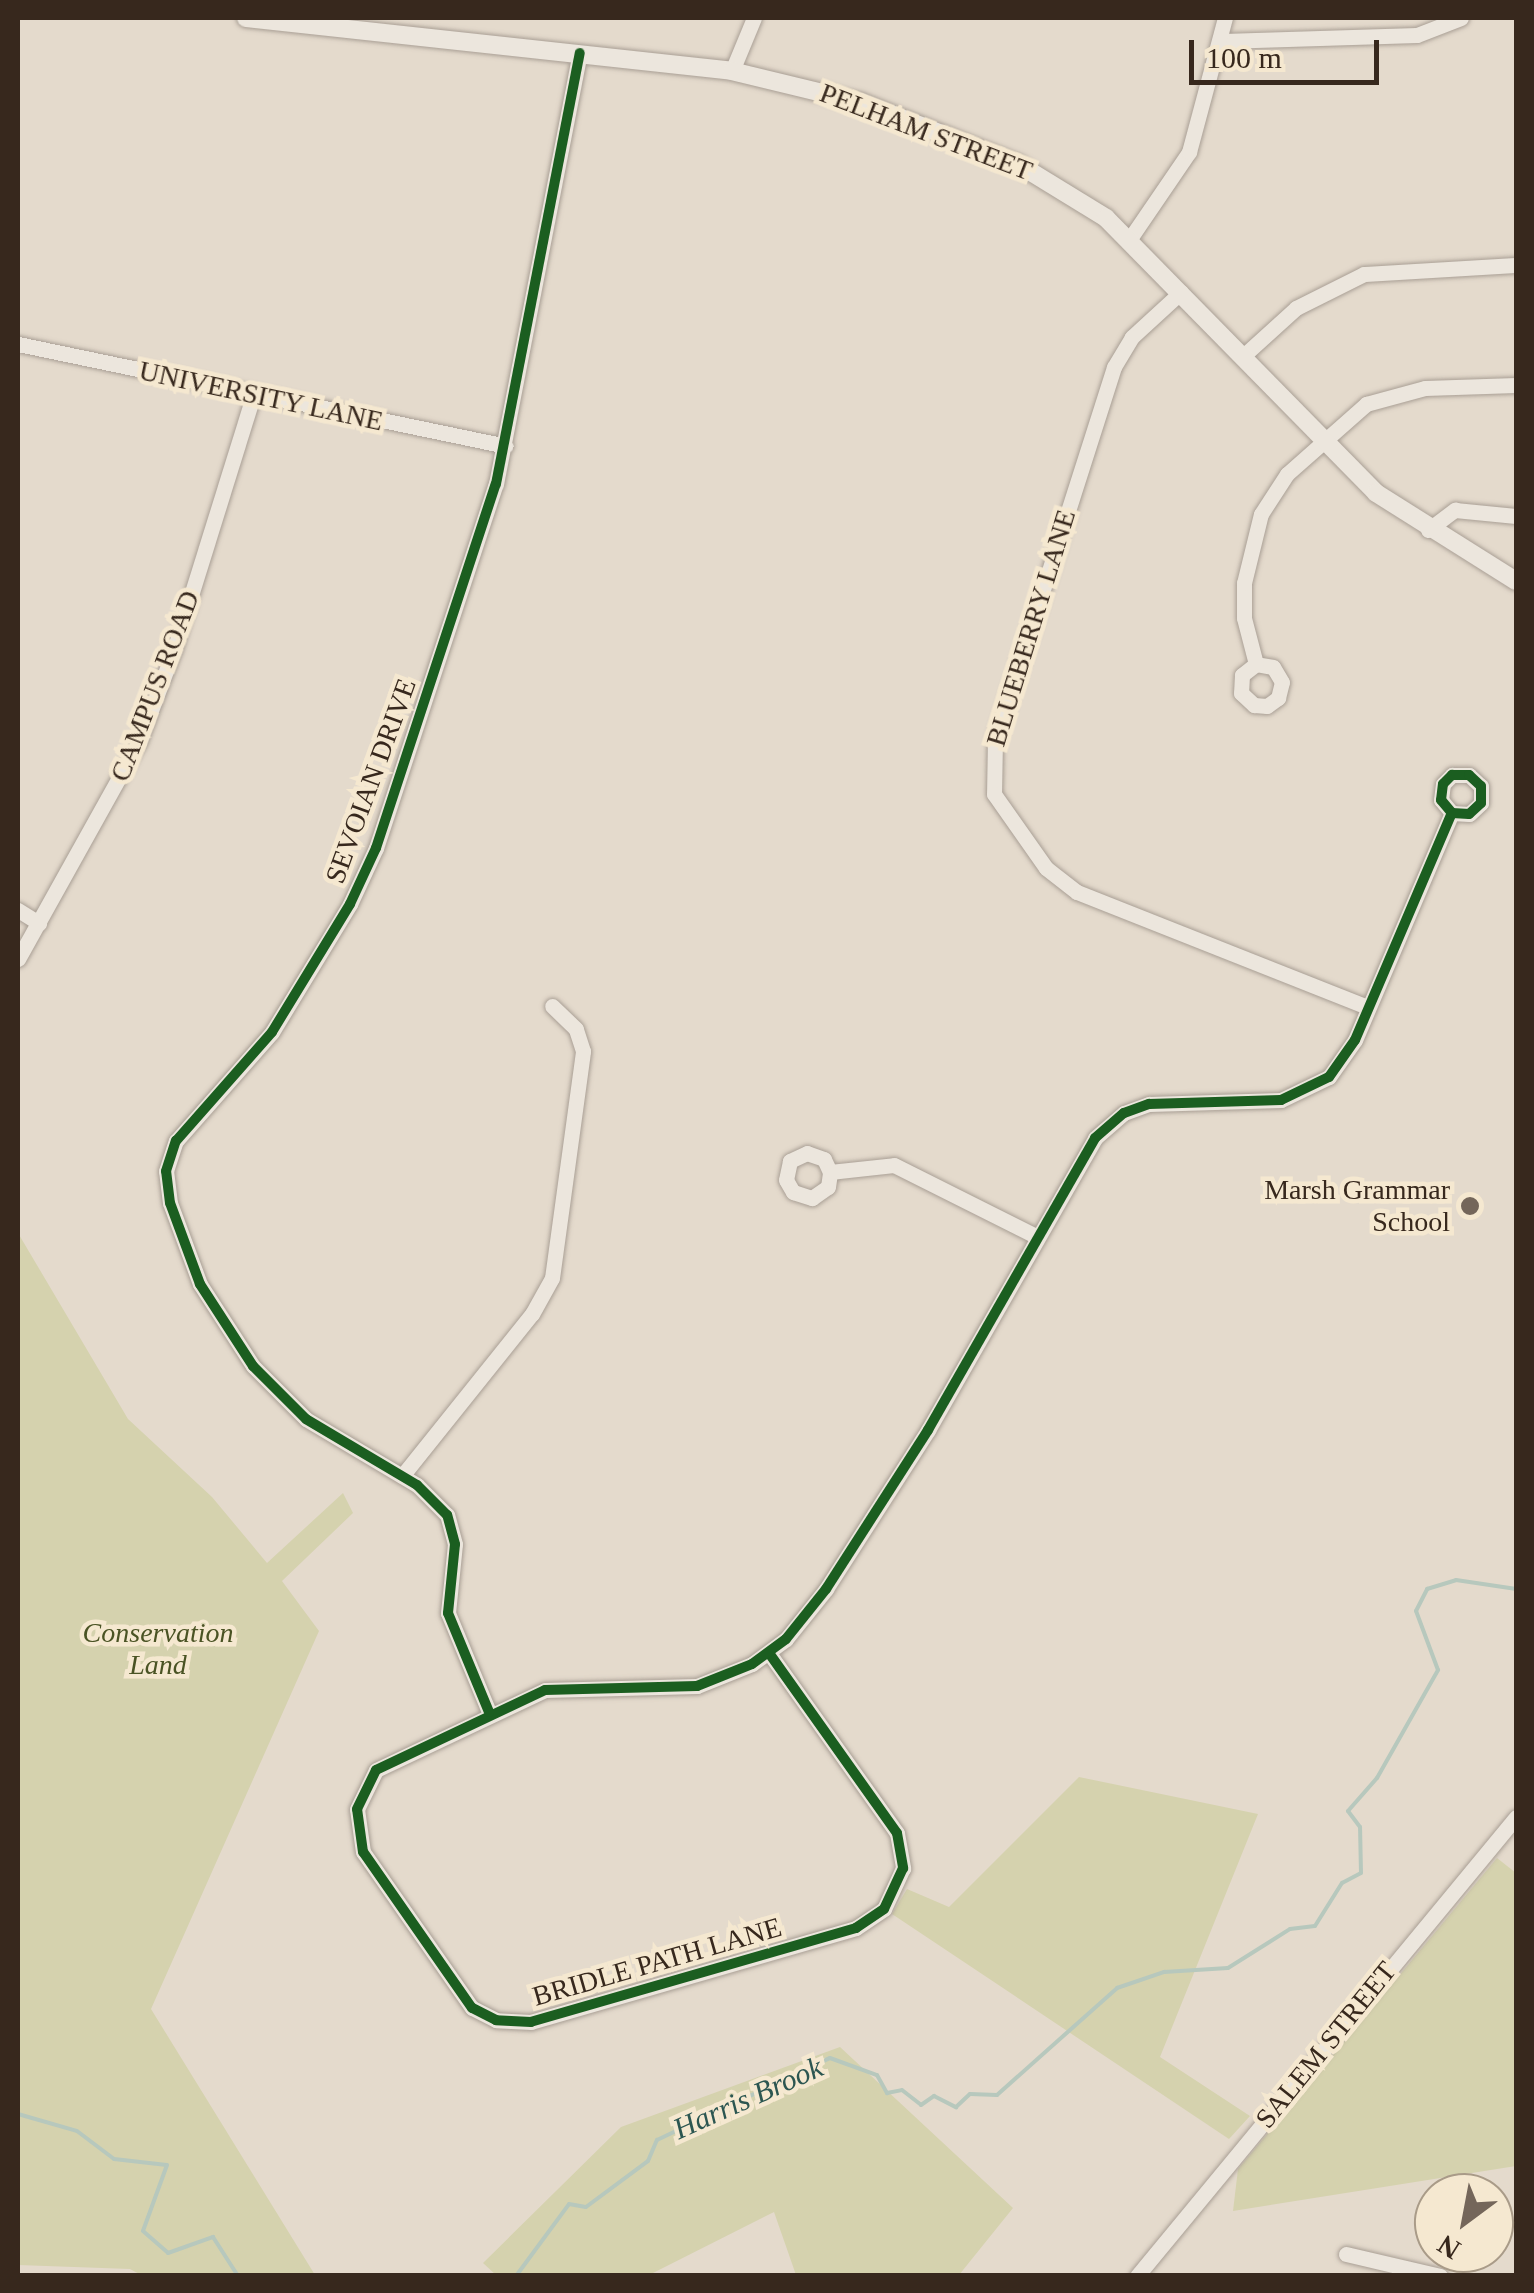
<!DOCTYPE html>
<style>
body{margin:0}
#map{position:relative;width:1534px;height:2293px;overflow:hidden;background:#e4dacc;font-family:Georgia,serif}
div>[style]{position:absolute}
.green>*{inset:0;background:#d5d2ae}
.stream>*{height:4px;margin:-2px;padding:0 2px;transform-origin:2px;border-radius:2px;background:#b7c8bd}
.roads{filter:drop-shadow(0 0 2px #a99f95) drop-shadow(0 0 2px #a99f95)}
.minor>*{height:15px;margin:-7.5px;padding:0 7.5px;transform-origin:7.5px;border-radius:7.5px;background:#ece6dd}
.tertiary>*{height:18px;margin:-9px;padding:0 9px;transform-origin:9px;border-radius:9px;background:#ece6dd}
.cycleway>*{height:10px;margin:-5px;padding:0 5px;transform-origin:5px;border-radius:5px;background:#1b5e20}
.dots>*{width:28px;height:28px;translate:-50% -50%;box-sizing:border-box;border:5px solid #f5e8d0;border-radius:50%}
span{translate:-50% -50%;white-space:nowrap;text-align:center;line-height:1.15;-webkit-text-stroke:9px #f5e8d0;paint-order:stroke}
.street-label{font-size:28px;color:#37281d}
.poi-label{font-size:28px;color:#37281d}
.right{translate:-100% -50%;text-align:right}
.park-label{font-size:28px;color:#4a5324;font-style:italic}
.water-label{font-size:30px;color:#2c5651;font-style:italic}
.frame{position:absolute;inset:0;border:20px solid #37281d;pointer-events:none}
.north{position:absolute;left:1414px;top:2173px;width:100px;height:100px;box-sizing:border-box;background:#f5e8d0;border:2px solid #a99b88;border-radius:50%;rotate:212deg;font-size:28px;font-weight:700;line-height:40px;text-align:center;color:#37281d}
.north::after{content:'';display:block;margin:auto;width:35px;height:45px;background:#74665a;clip-path:polygon(50% 0,100% 100%,50% 72%,0 100%)}
.scale{position:absolute;left:1189px;top:40px;width:190px;height:45px;box-sizing:border-box;border:5px solid #37281d;border-top:0;padding-left:12px;font-size:30px;line-height:35px;white-space:nowrap;color:#37281d;-webkit-text-stroke:8px #f5e8d0;paint-order:stroke}
</style>
<div id="map">
<div class="green">
<div style="clip-path:polygon(18px 1233px,128px 1419px,212px 1497px,267px 1563px,343px 1493px,353px 1513px,282px 1581px,319px 1631px,151px 2009px,315px 2275px,143px 2276px,130px 2269px,18px 2265px)"></div>
<div style="clip-path:polygon(1079px 1777px,1258px 1814px,1160px 2057px,1250px 2116px,1229px 2139px,892px 1914px,907px 1889px,949px 1907px)"></div>
<div style="clip-path:polygon(1497px 1858px,1516px 1873px,1516px 2166px,1233px 2211px,1238px 2169px)"></div>
<div style="clip-path:polygon(840px 2047px,1013px 2208px,959px 2275px,796px 2275px,774px 2212px,649px 2275px,496px 2275px,483px 2263px,621px 2127px)"></div>
</div>
<div class="stream">
<div style="left:18px;top:2114px;width:61px;rotate:16.1deg"></div>
<div style="left:77px;top:2131px;width:46px;rotate:37.1deg"></div>
<div style="left:114px;top:2159px;width:53px;rotate:6.5deg"></div>
<div style="left:167px;top:2165px;width:70px;rotate:110deg"></div>
<div style="left:143px;top:2231px;width:33px;rotate:41deg"></div>
<div style="left:168px;top:2253px;width:48px;rotate:-19.6deg"></div>
<div style="left:213px;top:2237px;width:46px;rotate:57.3deg"></div>
<div style="left:516px;top:2276px;width:89px;rotate:-53.6deg"></div>
<div style="left:569px;top:2204px;width:17px;rotate:10deg"></div>
<div style="left:586px;top:2207px;width:77px;rotate:-36.6deg"></div>
<div style="left:648px;top:2161px;width:23px;rotate:-67deg"></div>
<div style="left:657px;top:2140px;width:191px;rotate:-25.4deg"></div>
<div style="left:830px;top:2058px;width:50px;rotate:19.9deg"></div>
<div style="left:877px;top:2075px;width:21px;rotate:61deg"></div>
<div style="left:887px;top:2093px;width:15px;rotate:-11deg"></div>
<div style="left:902px;top:2090px;width:24px;rotate:38deg"></div>
<div style="left:921px;top:2105px;width:16px;rotate:-35deg"></div>
<div style="left:934px;top:2096px;width:25px;rotate:27deg"></div>
<div style="left:956px;top:2107px;width:19px;rotate:-43deg"></div>
<div style="left:970px;top:2094px;width:27px;rotate:2deg"></div>
<div style="left:997px;top:2095px;width:161px;rotate:-41.7deg"></div>
<div style="left:1117px;top:1988px;width:50px;rotate:-18.8deg"></div>
<div style="left:1164px;top:1972px;width:64px;rotate:-3.6deg"></div>
<div style="left:1228px;top:1968px;width:73px;rotate:-32.2deg"></div>
<div style="left:1290px;top:1929px;width:25px;rotate:-7deg"></div>
<div style="left:1315px;top:1926px;width:51px;rotate:-57.9deg"></div>
<div style="left:1342px;top:1883px;width:21px;rotate:-28deg"></div>
<div style="left:1361px;top:1873px;width:46px;rotate:-91.2deg"></div>
<div style="left:1360px;top:1827px;width:20px;rotate:-127deg"></div>
<div style="left:1348px;top:1811px;width:44px;rotate:-48.7deg"></div>
<div style="left:1377px;top:1778px;width:124px;rotate:-60.5deg"></div>
<div style="left:1438px;top:1670px;width:63px;rotate:-110.4deg"></div>
<div style="left:1416px;top:1611px;width:25px;rotate:-63deg"></div>
<div style="left:1427px;top:1589px;width:30px;rotate:-17deg"></div>
<div style="left:1456px;top:1580px;width:61px;rotate:8.5deg"></div>
</div>
<div class="roads">
<div class="minor">
<div style="left:1223px;top:41px;width:194px;rotate:-1.8deg"></div>
<div style="left:1417px;top:35px;width:47px;rotate:-21.1deg"></div>
<div style="left:732px;top:71px;width:57px;rotate:-67.5deg"></div>
<div style="left:1129px;top:240px;width:107px;rotate:-55.7deg"></div>
<div style="left:1189px;top:152px;width:139px;rotate:-75deg"></div>
<div style="left:1181px;top:292px;width:67px;rotate:137.4deg"></div>
<div style="left:1132px;top:337px;width:35px;rotate:121deg"></div>
<div style="left:1114px;top:367px;width:391px;rotate:107.7deg"></div>
<div style="left:995px;top:739px;width:55px;rotate:91deg"></div>
<div style="left:994px;top:794px;width:90px;rotate:54.9deg"></div>
<div style="left:1046px;top:868px;width:39px;rotate:38deg"></div>
<div style="left:1077px;top:892px;width:313px;rotate:21.6deg"></div>
<div style="left:18px;top:344px;width:498px;rotate:11.8deg"></div>
<div style="left:1242px;top:357px;width:73px;rotate:-42.2deg"></div>
<div style="left:1296px;top:308px;width:76px;rotate:-26.6deg"></div>
<div style="left:1364px;top:274px;width:152px;rotate:-3.4deg"></div>
<div style="left:1428px;top:530px;width:34px;rotate:-37deg"></div>
<div style="left:1455px;top:510px;width:61px;rotate:5.6deg"></div>
<div style="left:1256px;top:664px;width:18px;rotate:142deg"></div>
<div style="left:1242px;top:675px;width:18px;rotate:93deg"></div>
<div style="left:1241px;top:693px;width:18px;rotate:43deg"></div>
<div style="left:1254px;top:705px;width:13px;rotate:4deg"></div>
<div style="left:1267px;top:706px;width:14px;rotate:-36deg"></div>
<div style="left:1278px;top:698px;width:16px;rotate:-76deg"></div>
<div style="left:1282px;top:682px;width:17px;rotate:-121deg"></div>
<div style="left:1273px;top:667px;width:17px;rotate:-170deg"></div>
<div style="left:1256px;top:664px;width:48px;rotate:-104.6deg"></div>
<div style="left:1244px;top:618px;width:35px;rotate:-90deg"></div>
<div style="left:1244px;top:583px;width:71px;rotate:-76.2deg"></div>
<div style="left:1261px;top:514px;width:48px;rotate:-57deg"></div>
<div style="left:1287px;top:474px;width:106px;rotate:-41.5deg"></div>
<div style="left:1366px;top:404px;width:61px;rotate:-15.2deg"></div>
<div style="left:1425px;top:388px;width:91px;rotate:-1.9deg"></div>
<div style="left:18px;top:910px;width:25px;rotate:32deg"></div>
<div style="left:18px;top:959px;width:248px;rotate:-60.9deg"></div>
<div style="left:139px;top:742px;width:98px;rotate:-69.2deg"></div>
<div style="left:174px;top:650px;width:266px;rotate:-72.7deg"></div>
<div style="left:830px;top:1172px;width:14px;rotate:-115deg"></div>
<div style="left:824px;top:1159px;width:18px;rotate:-161deg"></div>
<div style="left:807px;top:1153px;width:19px;rotate:155deg"></div>
<div style="left:790px;top:1161px;width:19px;rotate:102deg"></div>
<div style="left:786px;top:1180px;width:14px;rotate:60deg"></div>
<div style="left:793px;top:1192px;width:20px;rotate:18deg"></div>
<div style="left:812px;top:1198px;width:19px;rotate:-35deg"></div>
<div style="left:828px;top:1187px;width:15px;rotate:-82deg"></div>
<div style="left:830px;top:1172px;width:64px;rotate:-6.2deg"></div>
<div style="left:894px;top:1165px;width:159px;rotate:26.6deg"></div>
<div style="left:402px;top:1476px;width:208px;rotate:-51.3deg"></div>
<div style="left:532px;top:1314px;width:41px;rotate:-60.9deg"></div>
<div style="left:552px;top:1278px;width:229px;rotate:-82.2deg"></div>
<div style="left:583px;top:1051px;width:23px;rotate:-108deg"></div>
<div style="left:576px;top:1029px;width:33px;rotate:-136deg"></div>
<div style="left:769px;top:1653px;width:221px;rotate:54.6deg"></div>
<div style="left:897px;top:1833px;width:36px;rotate:80deg"></div>
<div style="left:903px;top:1868px;width:45px;rotate:114.9deg"></div>
<div style="left:884px;top:1909px;width:34px;rotate:146deg"></div>
<div style="left:856px;top:1928px;width:338px;rotate:163.9deg"></div>
<div style="left:531px;top:2022px;width:35px;rotate:-177deg"></div>
<div style="left:496px;top:2020px;width:27px;rotate:-153deg"></div>
<div style="left:472px;top:2008px;width:190px;rotate:-124.9deg"></div>
<div style="left:363px;top:1852px;width:43px;rotate:-97.9deg"></div>
<div style="left:357px;top:1809px;width:43px;rotate:-64deg"></div>
<div style="left:376px;top:1770px;width:187px;rotate:-25.3deg"></div>
<div style="left:545px;top:1690px;width:152px;rotate:-1.5deg"></div>
<div style="left:697px;top:1686px;width:59px;rotate:-21.8deg"></div>
<div style="left:752px;top:1664px;width:42px;rotate:-36.3deg"></div>
<div style="left:786px;top:1639px;width:64px;rotate:-51.3deg"></div>
<div style="left:826px;top:1589px;width:189px;rotate:-57.3deg"></div>
<div style="left:928px;top:1430px;width:336px;rotate:-60.2deg"></div>
<div style="left:1095px;top:1138px;width:38px;rotate:-41deg"></div>
<div style="left:1124px;top:1113px;width:27px;rotate:-20deg"></div>
<div style="left:1149px;top:1104px;width:132px;rotate:-1.7deg"></div>
<div style="left:1281px;top:1100px;width:53px;rotate:-25.6deg"></div>
<div style="left:1329px;top:1077px;width:45px;rotate:-54.9deg"></div>
<div style="left:1355px;top:1040px;width:247px;rotate:-66.9deg"></div>
<div style="left:1452px;top:813px;width:17px;rotate:-130deg"></div>
<div style="left:1441px;top:800px;width:16px;rotate:-83deg"></div>
<div style="left:1443px;top:784px;width:13px;rotate:-45deg"></div>
<div style="left:1452px;top:775px;width:17px"></div>
<div style="left:1469px;top:775px;width:16px;rotate:43deg"></div>
<div style="left:1481px;top:786px;width:17px;rotate:90deg"></div>
<div style="left:1481px;top:803px;width:16px;rotate:137deg"></div>
<div style="left:1469px;top:814px;width:17px;rotate:-177deg"></div>
<div style="left:489px;top:1712px;width:107px;rotate:-112.5deg"></div>
<div style="left:448px;top:1613px;width:69px;rotate:-84.2deg"></div>
<div style="left:455px;top:1544px;width:30px;rotate:-105deg"></div>
<div style="left:447px;top:1515px;width:42px;rotate:-135deg"></div>
<div style="left:417px;top:1485px;width:129px;rotate:-149.3deg"></div>
<div style="left:306px;top:1419px;width:75px;rotate:-135deg"></div>
<div style="left:253px;top:1366px;width:98px;rotate:-122.9deg"></div>
<div style="left:200px;top:1284px;width:86px;rotate:-110.3deg"></div>
<div style="left:170px;top:1203px;width:32px;rotate:-97deg"></div>
<div style="left:166px;top:1171px;width:32px;rotate:-72deg"></div>
<div style="left:176px;top:1141px;width:145px;rotate:-48.6deg"></div>
<div style="left:272px;top:1032px;width:150px;rotate:-58.6deg"></div>
<div style="left:350px;top:904px;width:62px;rotate:-65.1deg"></div>
<div style="left:376px;top:848px;width:383px;rotate:-71.8deg"></div>
<div style="left:496px;top:484px;width:439px;rotate:-79deg"></div>
<div style="left:1346px;top:2254px;width:97px;rotate:13.2deg"></div>
<div style="left:1137px;top:2276px;width:595px;rotate:-50.45deg"></div>
</div>
<div class="tertiary">
<div style="left:246px;top:18px;width:489px;rotate:6.2deg"></div>
<div style="left:732px;top:71px;width:132px;rotate:13.6deg"></div>
<div style="left:860px;top:102px;width:170px;rotate:21.4deg"></div>
<div style="left:1018px;top:164px;width:103px;rotate:31.5deg"></div>
<div style="left:1106px;top:218px;width:385px;rotate:45.5deg"></div>
<div style="left:1376px;top:493px;width:165px;rotate:32.2deg"></div>
</div>
</div>
<div class="cycleway">
<div style="left:769px;top:1653px;width:221px;rotate:54.6deg"></div>
<div style="left:897px;top:1833px;width:36px;rotate:80deg"></div>
<div style="left:903px;top:1868px;width:45px;rotate:114.9deg"></div>
<div style="left:884px;top:1909px;width:34px;rotate:146deg"></div>
<div style="left:856px;top:1928px;width:338px;rotate:163.9deg"></div>
<div style="left:531px;top:2022px;width:35px;rotate:-177deg"></div>
<div style="left:496px;top:2020px;width:27px;rotate:-153deg"></div>
<div style="left:472px;top:2008px;width:190px;rotate:-124.9deg"></div>
<div style="left:363px;top:1852px;width:43px;rotate:-97.9deg"></div>
<div style="left:357px;top:1809px;width:43px;rotate:-64deg"></div>
<div style="left:376px;top:1770px;width:187px;rotate:-25.3deg"></div>
<div style="left:545px;top:1690px;width:152px;rotate:-1.5deg"></div>
<div style="left:697px;top:1686px;width:59px;rotate:-21.8deg"></div>
<div style="left:752px;top:1664px;width:42px;rotate:-36.3deg"></div>
<div style="left:786px;top:1639px;width:64px;rotate:-51.3deg"></div>
<div style="left:826px;top:1589px;width:189px;rotate:-57.3deg"></div>
<div style="left:928px;top:1430px;width:336px;rotate:-60.2deg"></div>
<div style="left:1095px;top:1138px;width:38px;rotate:-41deg"></div>
<div style="left:1124px;top:1113px;width:27px;rotate:-20deg"></div>
<div style="left:1149px;top:1104px;width:132px;rotate:-1.7deg"></div>
<div style="left:1281px;top:1100px;width:53px;rotate:-25.6deg"></div>
<div style="left:1329px;top:1077px;width:45px;rotate:-54.9deg"></div>
<div style="left:1355px;top:1040px;width:247px;rotate:-66.9deg"></div>
<div style="left:1452px;top:813px;width:17px;rotate:-130deg"></div>
<div style="left:1441px;top:800px;width:16px;rotate:-83deg"></div>
<div style="left:1443px;top:784px;width:13px;rotate:-45deg"></div>
<div style="left:1452px;top:775px;width:17px"></div>
<div style="left:1469px;top:775px;width:16px;rotate:43deg"></div>
<div style="left:1481px;top:786px;width:17px;rotate:90deg"></div>
<div style="left:1481px;top:803px;width:16px;rotate:137deg"></div>
<div style="left:1469px;top:814px;width:17px;rotate:-177deg"></div>
<div style="left:489px;top:1712px;width:107px;rotate:-112.5deg"></div>
<div style="left:448px;top:1613px;width:69px;rotate:-84.2deg"></div>
<div style="left:455px;top:1544px;width:30px;rotate:-105deg"></div>
<div style="left:447px;top:1515px;width:42px;rotate:-135deg"></div>
<div style="left:417px;top:1485px;width:129px;rotate:-149.3deg"></div>
<div style="left:306px;top:1419px;width:75px;rotate:-135deg"></div>
<div style="left:253px;top:1366px;width:98px;rotate:-122.9deg"></div>
<div style="left:200px;top:1284px;width:86px;rotate:-110.3deg"></div>
<div style="left:170px;top:1203px;width:32px;rotate:-97deg"></div>
<div style="left:166px;top:1171px;width:32px;rotate:-72deg"></div>
<div style="left:176px;top:1141px;width:145px;rotate:-48.6deg"></div>
<div style="left:272px;top:1032px;width:150px;rotate:-58.6deg"></div>
<div style="left:350px;top:904px;width:62px;rotate:-65.1deg"></div>
<div style="left:376px;top:848px;width:383px;rotate:-71.8deg"></div>
<div style="left:496px;top:484px;width:439px;rotate:-79deg"></div>
</div>
<div class="dots">
<div style="left:1470px;top:1206px;background:#74665a"></div>
</div>
<div class="street-label">
<span style="left:926px;top:132px;rotate:21deg">PELHAM STREET</span>
<span style="left:261px;top:396px;rotate:12deg">UNIVERSITY LANE</span>
<span style="left:1031px;top:628px;rotate:-73deg">BLUEBERRY LANE</span>
<span style="left:155px;top:686px;rotate:-69deg">CAMPUS ROAD</span>
<span style="left:371px;top:781px;rotate:-70deg">SEVOIAN DRIVE</span>
<span style="left:657px;top:1962px;rotate:-16deg">BRIDLE PATH LANE</span>
<span style="left:1326px;top:2045px;rotate:-51deg">SALEM STREET</span>
</div>
<div class="poi-label">
<span class="right" style="left:1450px;top:1206px">Marsh Grammar<br>School</span>
</div>
<div class="park-label">
<span style="left:158px;top:1649px">Conservation<br>Land</span>
</div>
<div class="water-label">
<span style="left:748px;top:2098px;rotate:-24deg">Harris Brook</span>
</div>
<div class="frame"></div>
<div class="north">N</div>
<div class="scale">100 m</div>
</div>
